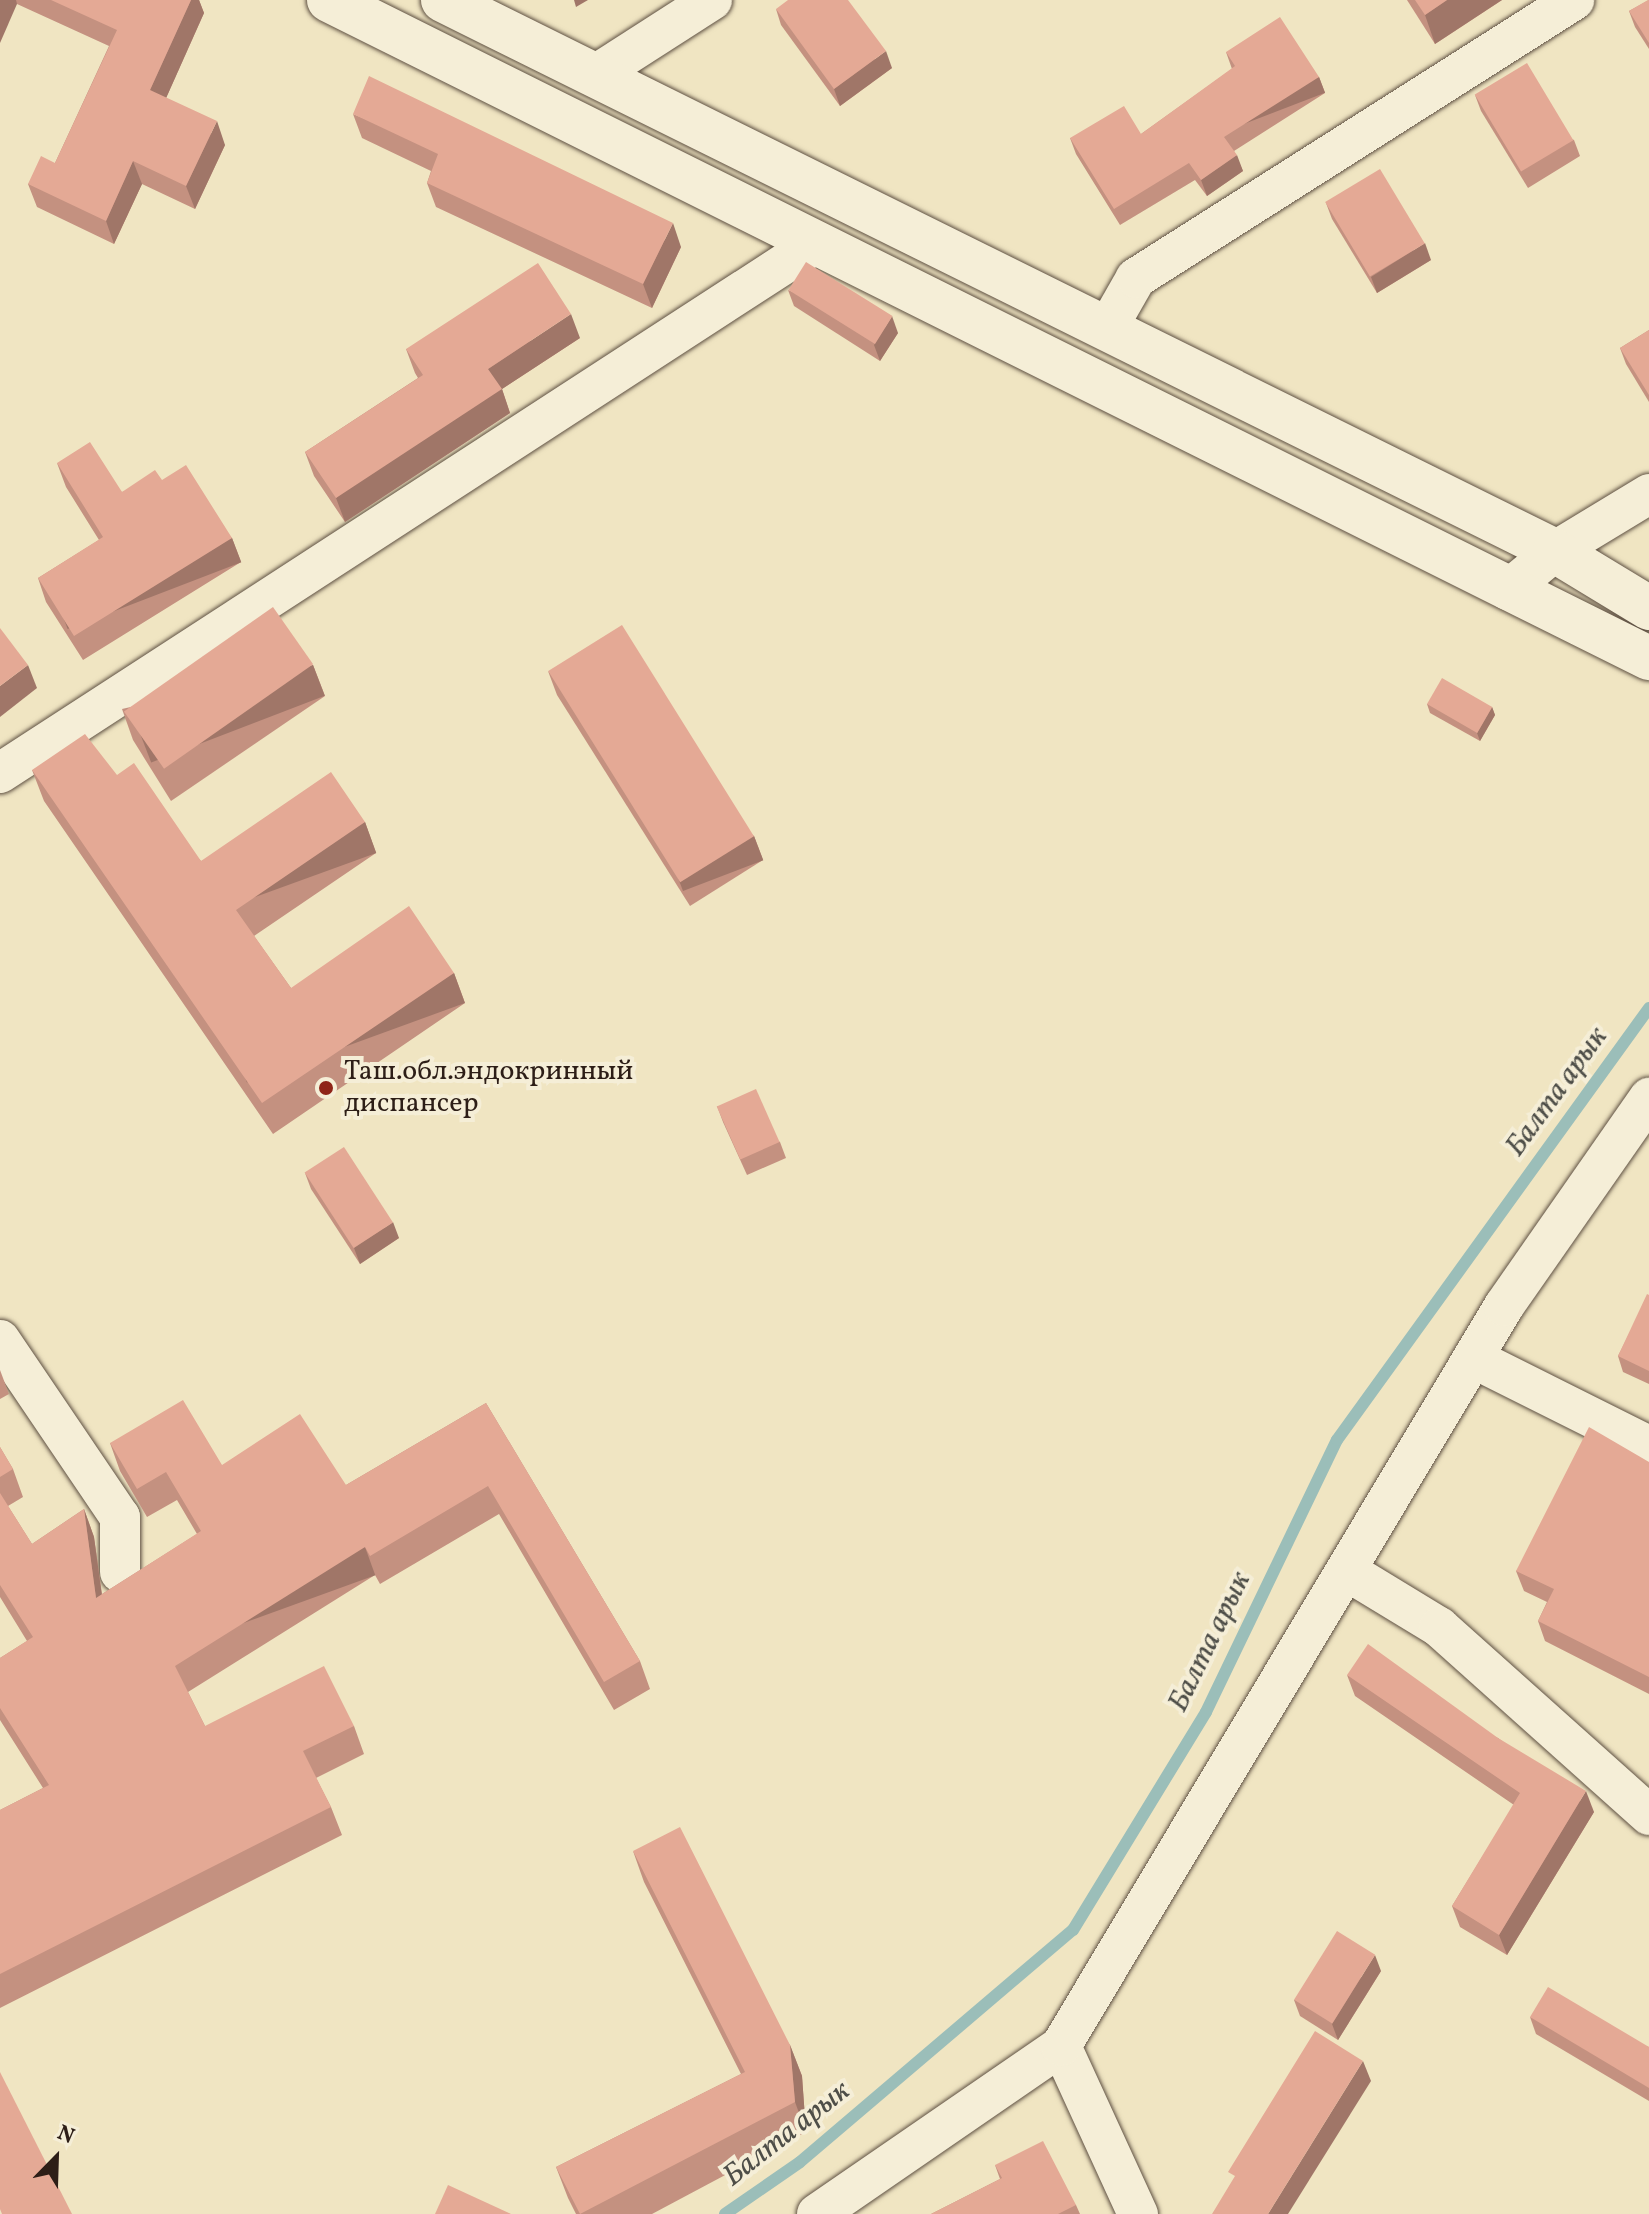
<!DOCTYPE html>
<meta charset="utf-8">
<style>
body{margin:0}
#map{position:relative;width:1649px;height:2214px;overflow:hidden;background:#f0e5c2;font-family:Vollkorn,serif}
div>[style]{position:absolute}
.stream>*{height:12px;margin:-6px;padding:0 6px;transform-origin:6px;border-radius:6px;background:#9bbeb9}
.roads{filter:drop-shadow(0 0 2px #5e5042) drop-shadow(0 0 2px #5e5042)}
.street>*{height:40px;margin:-20px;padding:0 20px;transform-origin:20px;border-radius:20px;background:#f5eed7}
.secondary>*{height:44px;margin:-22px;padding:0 22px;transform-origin:22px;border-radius:22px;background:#f5eed7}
.wall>*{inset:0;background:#c49180}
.shaded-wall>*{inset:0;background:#a07668;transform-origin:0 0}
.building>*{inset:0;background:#e4a995;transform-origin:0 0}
.dots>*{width:22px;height:22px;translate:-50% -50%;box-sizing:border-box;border:4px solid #f5eed7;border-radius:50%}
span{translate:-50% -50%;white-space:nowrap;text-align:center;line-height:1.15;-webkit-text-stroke:8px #f5eed7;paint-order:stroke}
.poi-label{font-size:28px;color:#2d1e17}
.left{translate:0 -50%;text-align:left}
.water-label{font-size:30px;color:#4e4e48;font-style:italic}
.north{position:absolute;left:16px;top:2118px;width:80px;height:80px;-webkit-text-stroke:6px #f5eed7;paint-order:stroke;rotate:23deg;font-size:22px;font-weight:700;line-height:32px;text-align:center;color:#2d1e17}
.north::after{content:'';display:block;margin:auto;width:28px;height:36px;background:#2d1e17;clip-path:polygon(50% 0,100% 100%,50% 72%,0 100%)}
</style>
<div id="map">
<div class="stream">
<div style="left:725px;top:2214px;width:91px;rotate:-34.7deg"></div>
<div style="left:800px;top:2162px;width:358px;rotate:-40.4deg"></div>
<div style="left:1073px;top:1930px;width:255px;rotate:-58.6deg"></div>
<div style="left:1206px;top:1712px;width:302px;rotate:-64.3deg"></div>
<div style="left:1337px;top:1440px;width:533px;rotate:-54.16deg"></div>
</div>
<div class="roads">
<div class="street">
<div style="left:595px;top:75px;width:139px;rotate:-32.7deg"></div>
<div style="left:1108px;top:327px;width:56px;rotate:-60.3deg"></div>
<div style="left:1136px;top:278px;width:519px;rotate:-32.4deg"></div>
<div style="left:1508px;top:590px;width:61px;rotate:-39.7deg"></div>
<div style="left:1555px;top:551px;width:110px;rotate:-31.2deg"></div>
<div style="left:0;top:773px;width:975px;rotate:-32.99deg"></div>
<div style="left:0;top:1340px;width:214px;rotate:55.9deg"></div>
<div style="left:120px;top:1517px;width:55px;rotate:90deg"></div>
<div style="left:1473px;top:1358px;width:197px;rotate:26.6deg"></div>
<div style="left:1347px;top:1571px;width:108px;rotate:31.3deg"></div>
<div style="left:1439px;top:1627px;width:282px;rotate:41.8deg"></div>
<div style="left:1061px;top:2046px;width:185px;rotate:65.4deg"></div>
<div style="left:817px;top:2214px;width:296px;rotate:-34.5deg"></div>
<div style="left:1061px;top:2046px;width:862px;rotate:-59.09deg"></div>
<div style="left:1504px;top:1306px;width:254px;rotate:-55.1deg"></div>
</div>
<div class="secondary">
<div style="left:329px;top:0;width:1475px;rotate:26.5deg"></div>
<div style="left:443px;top:0;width:1241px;rotate:26.36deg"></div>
<div style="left:1555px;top:551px;width:110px;rotate:31.2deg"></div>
</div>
</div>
<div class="wall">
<div style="clip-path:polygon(0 0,199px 0,204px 13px,166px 98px,225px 145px,195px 209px,142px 184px,114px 244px,37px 207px,28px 184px,55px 163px,109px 46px,17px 4px)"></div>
<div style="clip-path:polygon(1407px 0,1502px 0,1435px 44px)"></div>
<div style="clip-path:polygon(1649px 0,1649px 49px,1635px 27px,1629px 11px)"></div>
<div style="clip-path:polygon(776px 9px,892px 68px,840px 106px,781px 25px)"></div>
<div style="clip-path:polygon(1226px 52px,1319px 77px,1325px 93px,1234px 151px,1243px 171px,1207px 196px,1195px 180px,1120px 225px,1076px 154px,1070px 138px,1141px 134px,1232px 69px)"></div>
<div style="clip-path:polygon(1475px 95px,1574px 140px,1580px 156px,1528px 188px,1481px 111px)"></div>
<div style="clip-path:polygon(353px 114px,681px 247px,652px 308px,436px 207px,427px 183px,431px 171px,362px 138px)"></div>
<div style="clip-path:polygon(1326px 203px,1431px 260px,1377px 293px,1332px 219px)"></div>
<div style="clip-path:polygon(788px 290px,898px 333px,880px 361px,794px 306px)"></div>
<div style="clip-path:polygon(1649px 330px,1649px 402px,1626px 364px,1620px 348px)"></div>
<div style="clip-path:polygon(580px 338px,502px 389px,510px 413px,345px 522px,314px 476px,305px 452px,418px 378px,415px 373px,406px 349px)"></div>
<div style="clip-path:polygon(57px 463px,122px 492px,162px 480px,232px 538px,241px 562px,83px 660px,46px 602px,38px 578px,99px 540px,66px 487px)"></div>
<div style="clip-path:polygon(313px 665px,325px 696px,171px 801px,133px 740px,122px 709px)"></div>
<div style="clip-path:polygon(548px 671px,754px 836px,763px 860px,690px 906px,557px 695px)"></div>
<div style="clip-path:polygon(1427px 704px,1492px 707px,1495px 715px,1480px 741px,1430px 713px)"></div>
<div style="clip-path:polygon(32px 770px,117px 775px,201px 861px,365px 822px,376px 853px,254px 936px,291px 988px,454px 973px,465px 1003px,273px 1134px,44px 801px)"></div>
<div style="clip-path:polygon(717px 1106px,780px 1142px,786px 1158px,747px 1175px,723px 1122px)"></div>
<div style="clip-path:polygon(305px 1173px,399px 1238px,360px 1264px,311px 1189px)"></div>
<div style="clip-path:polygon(1649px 1295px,1649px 1384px,1623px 1372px,1618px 1356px)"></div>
<div style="clip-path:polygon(0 1370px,9px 1394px,0 1399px)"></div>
<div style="clip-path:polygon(486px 1403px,640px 1661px,650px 1689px,614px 1710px,499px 1514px,380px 1584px,375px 1575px,188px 1692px,205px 1726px,354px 1726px,364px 1754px,316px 1778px,331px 1807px,342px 1835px,0 2008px,0 1810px,43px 1788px,0 1720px,0 1658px,27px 1641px,0 1597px,0 1447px,13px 1469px,23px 1497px,8px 1506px,32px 1544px,84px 1509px,94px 1537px,102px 1594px,197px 1534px,177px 1500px,147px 1517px,120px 1471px,110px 1443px,222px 1465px,346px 1485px)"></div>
<div style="clip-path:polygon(1649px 1462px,1649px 1694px,1545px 1641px,1538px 1621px,1547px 1602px,1524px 1591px,1516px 1571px)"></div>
<div style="clip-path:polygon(1347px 1675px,1498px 1738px,1594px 1812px,1507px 1955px,1460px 1927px,1452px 1906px,1514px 1805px,1355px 1696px)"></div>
<div style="clip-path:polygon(633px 1851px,790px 2045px,802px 2076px,806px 2132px,652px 2214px,576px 2214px,568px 2198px,556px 2167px,741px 2074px,644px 1882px)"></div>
<div style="clip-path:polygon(1381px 1971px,1338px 2040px,1300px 2016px,1294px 2000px)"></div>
<div style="clip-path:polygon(1530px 2017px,1649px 2047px,1649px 2101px,1536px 2034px)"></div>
<div style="clip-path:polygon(995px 2165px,1076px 2205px,1080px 2214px,931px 2214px,1000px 2179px)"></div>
</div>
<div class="shaded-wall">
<div style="clip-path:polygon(0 0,16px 0,17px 4px,0 43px)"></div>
<div style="clip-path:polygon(191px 0,199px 0,204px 13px,159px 114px,150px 90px)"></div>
<div style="clip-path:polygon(574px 0,588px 0,576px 7px)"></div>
<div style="clip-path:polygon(1447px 0,1502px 0,1435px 44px,1425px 15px)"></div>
<div style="clip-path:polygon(886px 51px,892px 68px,840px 106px,834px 89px)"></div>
<div style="left:1319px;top:77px;width:17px;height:112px;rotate:69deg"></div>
<div style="clip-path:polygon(217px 121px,225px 145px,195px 209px,186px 186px)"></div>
<div style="clip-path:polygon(1237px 155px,1243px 171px,1207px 196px,1201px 180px)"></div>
<div style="clip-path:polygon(133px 161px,142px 184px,114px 244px,106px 221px)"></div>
<div style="clip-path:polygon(673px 223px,681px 247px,652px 308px,643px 284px)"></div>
<div style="clip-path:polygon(1425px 243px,1431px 260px,1377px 293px,1371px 277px)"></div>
<div style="clip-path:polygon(571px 314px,580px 338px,502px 389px,510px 413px,345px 522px,336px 498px,488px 369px)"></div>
<div style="clip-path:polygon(892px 316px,898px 333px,880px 361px,874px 345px)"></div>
<div style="left:232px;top:538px;width:26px;height:186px;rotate:69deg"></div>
<div style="clip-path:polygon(28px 665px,37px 688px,0 717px,0 686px)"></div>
<div style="left:313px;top:665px;width:33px;height:186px;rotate:69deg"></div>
<div style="clip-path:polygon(1492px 707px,1495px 715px,1480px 741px,1477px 733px)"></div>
<div style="left:365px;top:822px;width:33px;height:156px;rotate:70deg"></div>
<div style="left:754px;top:836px;width:26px;height:86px;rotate:69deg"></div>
<div style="left:454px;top:973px;width:32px;height:232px;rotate:70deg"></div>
<div style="clip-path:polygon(393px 1222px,399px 1238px,360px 1264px,354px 1248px)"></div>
<div style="clip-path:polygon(84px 1509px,94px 1537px,106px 1626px,96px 1598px)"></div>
<div style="left:365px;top:1547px;width:30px;height:224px;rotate:70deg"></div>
<div style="clip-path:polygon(1586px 1791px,1594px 1812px,1507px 1955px,1499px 1935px)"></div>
<div style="clip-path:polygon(1375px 1955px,1381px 1971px,1338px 2040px,1332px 2024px)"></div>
<div style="clip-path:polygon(790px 2045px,802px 2076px,806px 2132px,795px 2102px)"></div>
<div style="clip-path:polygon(1363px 2061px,1371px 2081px,1288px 2214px,1268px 2214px)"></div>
</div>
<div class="building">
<div style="clip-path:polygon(51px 0,191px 0,150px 90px,217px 121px,186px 186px,133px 161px,106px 221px,28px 184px,41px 156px,55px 163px,117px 30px)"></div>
<div style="clip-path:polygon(788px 0,848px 0,886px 51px,834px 89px,776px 9px)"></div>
<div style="clip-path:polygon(1415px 0,1447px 0,1425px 15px)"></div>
<div style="clip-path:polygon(1648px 0,1649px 0,1649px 43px,1629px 11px)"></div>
<div style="clip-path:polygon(1280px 17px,1319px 77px,1224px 137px,1237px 155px,1201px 180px,1189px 163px,1114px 209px,1070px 138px,1124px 106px,1141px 134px,1235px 66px,1226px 52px)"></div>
<div style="left:1527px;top:63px;width:90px;height:61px;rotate:59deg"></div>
<div style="clip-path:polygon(369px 76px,673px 223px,643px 284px,427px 183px,438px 154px,353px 114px)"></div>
<div style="left:1380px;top:169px;width:87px;height:64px;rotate:59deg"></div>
<div style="left:806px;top:262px;width:102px;height:33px;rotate:32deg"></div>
<div style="clip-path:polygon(538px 263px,571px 314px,488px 369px,502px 389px,336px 498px,305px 452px,423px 375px,406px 349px)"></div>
<div style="clip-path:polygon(1649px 330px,1649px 395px,1620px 348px)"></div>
<div style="clip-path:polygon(90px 442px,122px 492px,155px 470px,162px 480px,186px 465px,232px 538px,74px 636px,38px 578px,103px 537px,57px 463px)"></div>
<div style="left:273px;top:607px;width:70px;height:182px;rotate:55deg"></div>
<div style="left:622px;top:625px;width:249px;height:87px;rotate:58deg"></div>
<div style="clip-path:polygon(0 628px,28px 665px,0 686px)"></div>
<div style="left:1442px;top:678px;width:58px;height:30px;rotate:30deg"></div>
<div style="clip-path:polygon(85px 734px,117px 775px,134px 763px,201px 861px,331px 772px,365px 822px,236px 910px,291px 988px,409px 906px,454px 973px,262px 1103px,32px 770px)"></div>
<div style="left:756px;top:1089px;width:58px;height:43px;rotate:66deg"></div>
<div style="left:344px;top:1147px;width:90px;height:47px;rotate:57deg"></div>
<div style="clip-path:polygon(1647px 1294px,1649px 1295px,1649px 1371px,1618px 1356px)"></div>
<div style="clip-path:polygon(183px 1400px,222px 1465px,300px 1414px,346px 1485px,486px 1403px,640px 1661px,604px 1682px,488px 1486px,370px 1556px,365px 1547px,175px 1666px,205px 1726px,324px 1666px,354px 1726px,303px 1751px,331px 1807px,0 1974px,0 1810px,49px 1785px,0 1708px,0 1658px,33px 1637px,0 1585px,0 1493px,32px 1544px,84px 1509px,96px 1598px,201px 1531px,166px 1472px,137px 1489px,110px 1443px)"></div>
<div style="clip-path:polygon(1589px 1427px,1649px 1462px,1649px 1677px,1538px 1621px,1554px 1589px,1516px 1571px)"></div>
<div style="clip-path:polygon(0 1447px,13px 1469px,0 1477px)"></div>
<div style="clip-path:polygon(1368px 1644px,1498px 1738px,1586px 1791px,1499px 1935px,1452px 1906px,1520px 1793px,1347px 1675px)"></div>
<div style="clip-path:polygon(680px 1827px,790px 2045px,795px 2102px,580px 2214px,556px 2167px,745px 2072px,633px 1851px)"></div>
<div style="left:1337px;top:1931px;width:45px;height:81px;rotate:32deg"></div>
<div style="clip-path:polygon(1548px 1987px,1649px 2047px,1649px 2088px,1530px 2017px)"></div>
<div style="clip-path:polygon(1315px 2031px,1363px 2061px,1268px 2214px,1212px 2214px,1235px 2176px,1228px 2172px)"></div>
<div style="clip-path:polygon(0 2072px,72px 2214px,2px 2214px,0 2209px)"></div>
<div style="clip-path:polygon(1043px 2141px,1076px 2205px,1058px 2214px,931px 2214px,1002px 2178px,995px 2165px)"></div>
<div style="clip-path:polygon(448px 2185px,511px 2214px,435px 2214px)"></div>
</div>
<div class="dots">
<div style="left:326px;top:1088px;background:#8f2418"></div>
</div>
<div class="poi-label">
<span class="left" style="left:344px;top:1088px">Таш.обл.эндокринный<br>диспансер</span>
</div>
<div class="water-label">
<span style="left:1557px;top:1092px;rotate:-54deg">Балта арык</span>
<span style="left:1210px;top:1642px;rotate:-64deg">Балта арык</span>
<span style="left:787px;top:2134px;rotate:-38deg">Балта арык</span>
</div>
<div class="north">N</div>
</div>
